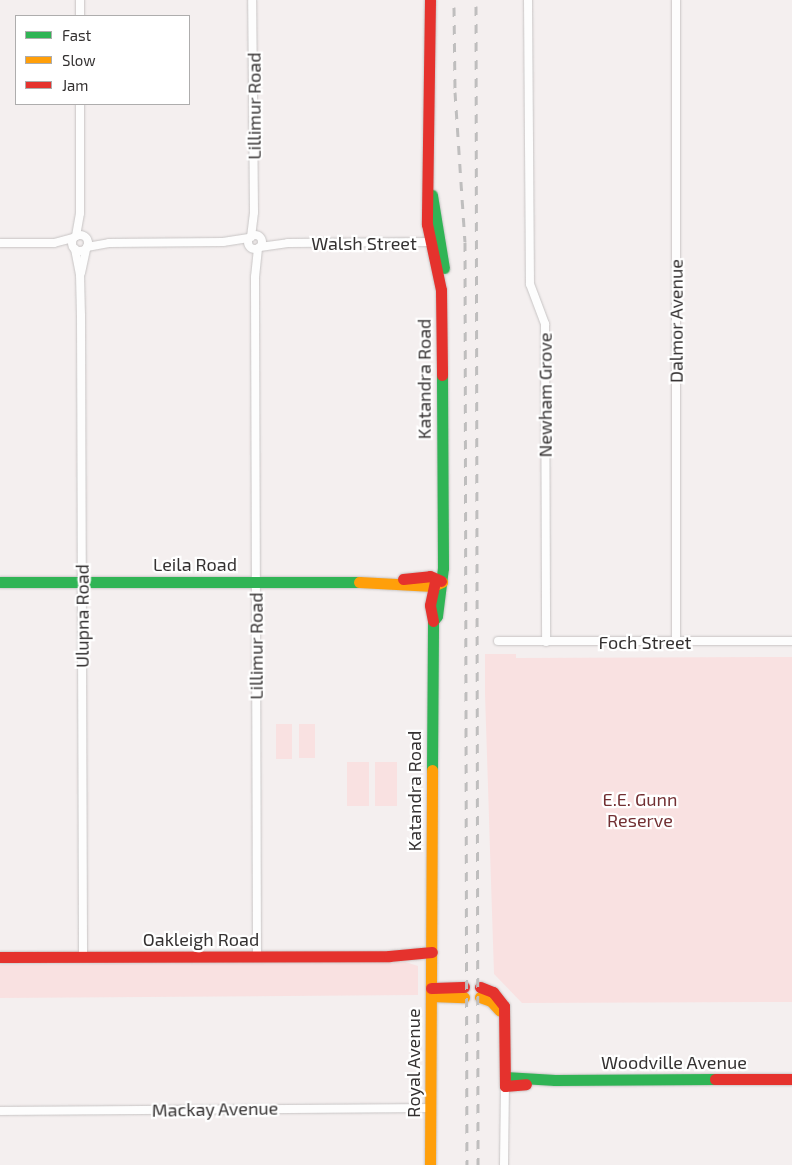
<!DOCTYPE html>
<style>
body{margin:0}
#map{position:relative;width:792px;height:1165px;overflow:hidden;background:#f4efef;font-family:"Exo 2",sans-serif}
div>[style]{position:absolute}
.green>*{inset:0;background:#f9e1e1;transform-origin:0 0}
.roads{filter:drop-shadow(0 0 1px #c7c4c4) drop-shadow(0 0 1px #c7c4c4)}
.street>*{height:8px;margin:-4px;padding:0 4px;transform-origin:4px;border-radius:4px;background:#fdfdfd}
.street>.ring{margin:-4px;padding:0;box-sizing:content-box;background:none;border:8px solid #fdfdfd;border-radius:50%}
.fast>*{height:11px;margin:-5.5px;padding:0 5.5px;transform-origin:5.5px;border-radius:5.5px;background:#30b455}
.slow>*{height:11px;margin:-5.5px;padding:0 5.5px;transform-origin:5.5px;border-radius:5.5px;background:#ff9f0a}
.jam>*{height:11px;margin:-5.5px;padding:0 5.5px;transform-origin:5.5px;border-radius:5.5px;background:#e5322d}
.rail>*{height:3px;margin-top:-1.5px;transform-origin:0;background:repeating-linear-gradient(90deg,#bfbebe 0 9px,transparent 0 18px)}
span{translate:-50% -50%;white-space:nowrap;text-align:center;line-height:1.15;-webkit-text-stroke:4.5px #fff;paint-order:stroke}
.street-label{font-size:18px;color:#343131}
.park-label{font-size:18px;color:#723033}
.legend{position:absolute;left:15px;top:15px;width:175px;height:90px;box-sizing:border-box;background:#fff;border:1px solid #aeadad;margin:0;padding:6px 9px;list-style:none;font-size:15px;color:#343131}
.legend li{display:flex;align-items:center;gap:10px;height:25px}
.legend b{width:25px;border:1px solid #aeadad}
</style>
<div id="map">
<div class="green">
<div style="clip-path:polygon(485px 654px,516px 654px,516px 658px,519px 658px,792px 657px,792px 1002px,522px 1003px,494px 974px,485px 694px)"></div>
<div style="left:276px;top:724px;width:16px;height:35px"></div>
<div style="left:299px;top:724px;width:16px;height:34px"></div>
<div style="left:347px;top:762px;width:22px;height:44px"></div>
<div style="left:375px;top:762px;width:22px;height:44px"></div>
<div style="clip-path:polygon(402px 961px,418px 966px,418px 995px,0 998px,0 965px)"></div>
</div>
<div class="roads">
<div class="street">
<div style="left:528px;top:0;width:284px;rotate:89.6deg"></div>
<div style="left:530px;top:284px;width:43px;rotate:69.4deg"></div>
<div style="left:545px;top:324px;width:318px;rotate:89.8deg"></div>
<div style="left:80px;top:16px;width:16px;rotate:-90deg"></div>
<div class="ring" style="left:72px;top:235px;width:8px;height:8px"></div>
<div class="ring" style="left:248px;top:235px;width:6px;height:6px"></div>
<div style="left:76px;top:236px;width:23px;rotate:-80deg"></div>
<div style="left:80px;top:213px;width:109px;rotate:-90deg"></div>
<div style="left:251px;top:237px;width:25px;rotate:-83deg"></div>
<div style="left:254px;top:212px;width:212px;rotate:-90.5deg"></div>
<div style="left:0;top:243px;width:54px"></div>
<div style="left:54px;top:243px;width:20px;rotate:-15deg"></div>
<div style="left:87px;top:247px;width:22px;rotate:-10deg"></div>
<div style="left:109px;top:243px;width:114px;rotate:-0.5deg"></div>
<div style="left:223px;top:242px;width:26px;rotate:-9deg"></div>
<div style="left:260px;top:247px;width:28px;rotate:-8deg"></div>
<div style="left:288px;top:243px;width:146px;rotate:-0.4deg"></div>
<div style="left:75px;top:249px;width:26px;rotate:79deg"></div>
<div style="left:80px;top:275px;width:40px;rotate:88.6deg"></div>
<div style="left:81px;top:315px;width:642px;rotate:89.82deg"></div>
<div style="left:81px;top:273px;width:25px;rotate:-78deg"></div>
<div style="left:498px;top:641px;width:294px"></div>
<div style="left:676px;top:641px;width:641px;rotate:-90deg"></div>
<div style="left:257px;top:956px;width:679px;rotate:-90.17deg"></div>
<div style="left:255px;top:277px;width:29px;rotate:-84deg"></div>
<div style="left:0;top:1111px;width:430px;rotate:-0.4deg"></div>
<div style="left:504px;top:1165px;width:79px;rotate:-89.3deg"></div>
</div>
<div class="fast">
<div style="left:432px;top:195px;width:74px;rotate:80.7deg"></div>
<div style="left:0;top:582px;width:359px"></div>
<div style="left:432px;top:770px;width:149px;rotate:-89.6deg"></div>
<div style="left:433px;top:621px;width:6px;rotate:-51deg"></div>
<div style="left:437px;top:616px;width:48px;rotate:-82.9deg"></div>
<div style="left:443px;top:568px;width:193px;rotate:-90.3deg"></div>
<div style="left:505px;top:1077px;width:50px;rotate:3.4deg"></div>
<div style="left:555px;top:1080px;width:160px;rotate:-0.4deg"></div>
</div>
<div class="slow">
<div style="left:359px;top:582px;width:74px;rotate:3.1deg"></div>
<div style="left:433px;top:586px;width:10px;rotate:-24deg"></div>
<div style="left:431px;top:996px;width:33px;rotate:2deg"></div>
<div style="left:480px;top:997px;width:12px;rotate:20deg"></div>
<div style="left:491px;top:1001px;width:13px;rotate:48deg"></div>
<div style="left:430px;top:1165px;width:395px;rotate:-89.7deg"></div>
</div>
<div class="jam">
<div style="left:430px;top:0;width:224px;rotate:90.8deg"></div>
<div style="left:427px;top:224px;width:67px;rotate:78deg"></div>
<div style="left:441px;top:290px;width:85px;rotate:89.3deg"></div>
<div style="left:403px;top:579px;width:27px;rotate:-6deg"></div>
<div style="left:430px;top:576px;width:12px;rotate:24deg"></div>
<div style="left:433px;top:621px;width:16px;rotate:-101deg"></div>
<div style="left:430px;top:605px;width:25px;rotate:-78deg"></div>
<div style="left:0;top:957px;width:389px;rotate:-0.1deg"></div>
<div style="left:389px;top:956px;width:43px;rotate:-5.3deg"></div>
<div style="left:480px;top:987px;width:14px;rotate:21deg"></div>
<div style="left:493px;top:992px;width:18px;rotate:52deg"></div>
<div style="left:504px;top:1006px;width:80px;rotate:89.3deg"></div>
<div style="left:505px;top:1086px;width:21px;rotate:-5deg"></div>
<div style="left:431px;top:988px;width:33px;rotate:-2deg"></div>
<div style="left:715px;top:1079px;width:77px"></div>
</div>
</div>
<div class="rail">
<div style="left:476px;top:6px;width:1159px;rotate:89.9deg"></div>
<div style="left:454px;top:7px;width:85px;rotate:89.3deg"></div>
<div style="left:455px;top:92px;width:150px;rotate:86.2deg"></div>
<div style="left:465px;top:242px;width:923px;rotate:89.88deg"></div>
</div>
<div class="street-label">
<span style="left:254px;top:106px;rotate:-90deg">Lillimur Road</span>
<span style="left:364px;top:243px">Walsh Street</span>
<span style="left:676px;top:321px;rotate:-90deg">Dalmor Avenue</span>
<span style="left:424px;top:379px;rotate:-90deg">Katandra Road</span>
<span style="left:545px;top:395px;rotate:-90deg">Newham Grove</span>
<span style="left:195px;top:564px">Leila Road</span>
<span style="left:82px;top:616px;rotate:-90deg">Ulupna Road</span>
<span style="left:645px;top:642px">Foch Street</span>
<span style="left:256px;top:646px;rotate:-90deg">Lillimur Road</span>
<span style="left:414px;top:791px;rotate:-90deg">Katandra Road</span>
<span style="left:201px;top:939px">Oakleigh Road</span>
<span style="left:674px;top:1062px">Woodville Avenue</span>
<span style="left:413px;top:1063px;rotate:-90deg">Royal Avenue</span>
<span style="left:215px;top:1109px;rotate:-1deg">Mackay Avenue</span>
</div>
<div class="park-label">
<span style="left:640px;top:810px">E.E. Gunn<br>Reserve</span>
</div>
<ul class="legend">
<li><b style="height:6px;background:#30b455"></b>Fast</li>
<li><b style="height:6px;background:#ff9f0a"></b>Slow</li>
<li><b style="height:6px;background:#e5322d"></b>Jam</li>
</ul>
</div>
